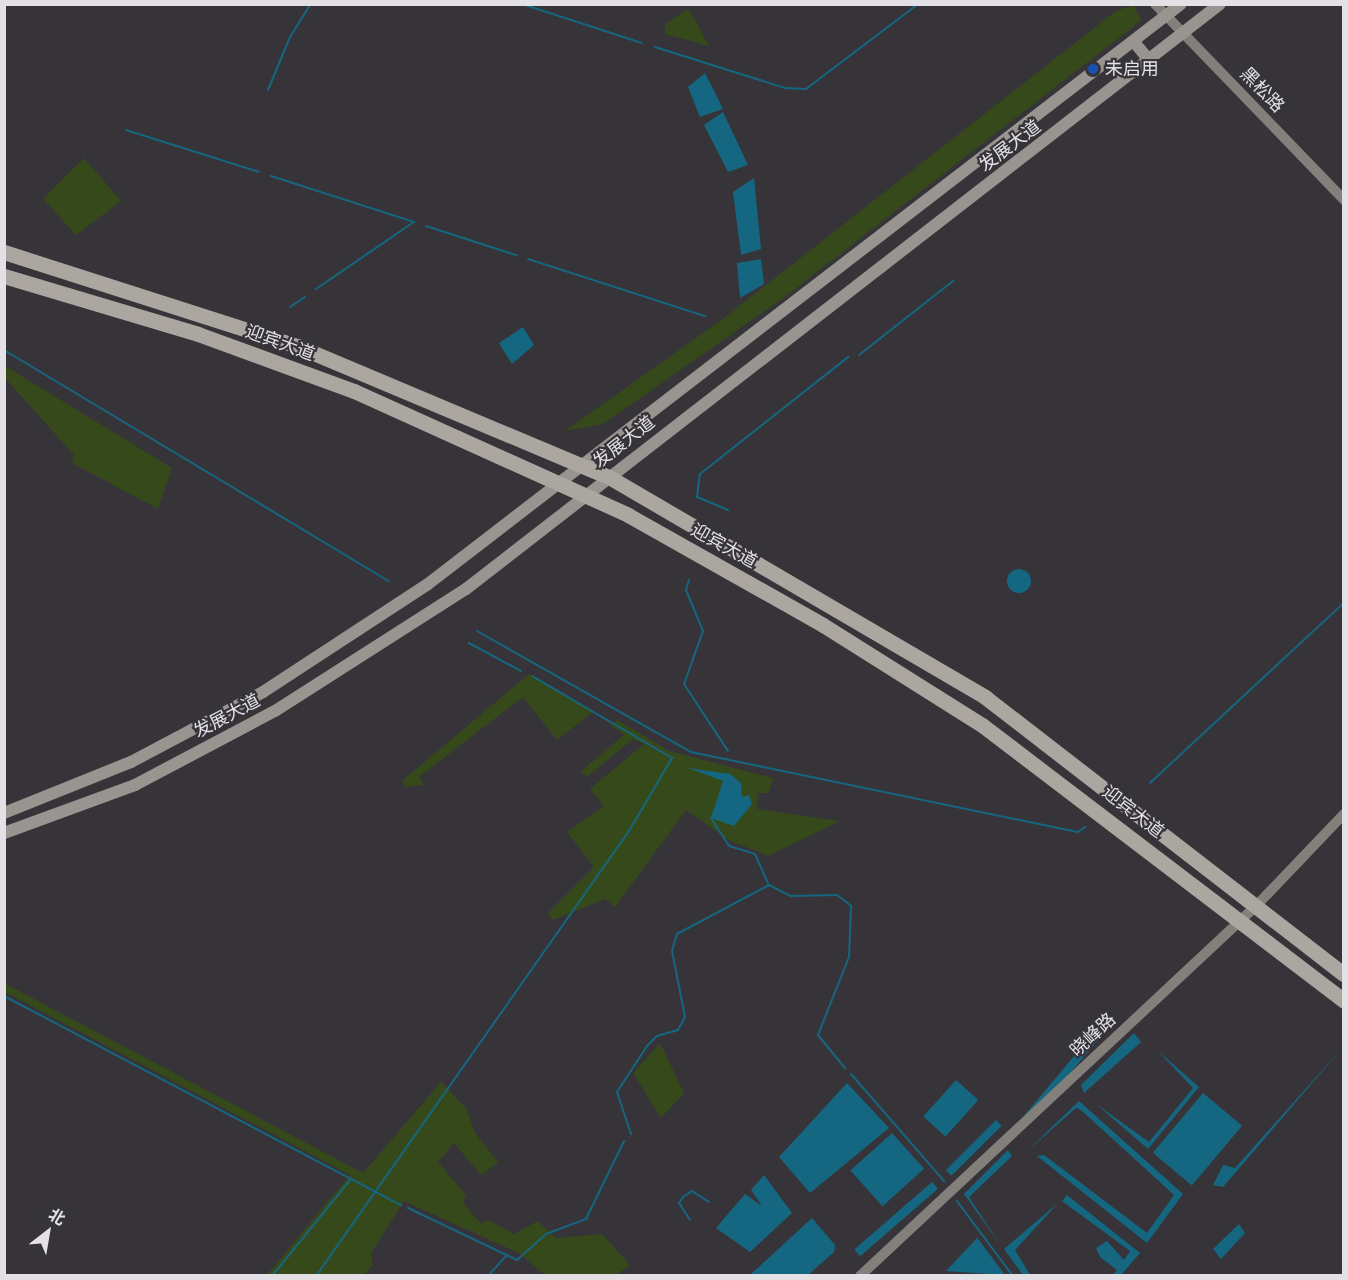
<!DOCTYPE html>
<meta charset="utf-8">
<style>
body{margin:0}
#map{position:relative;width:1348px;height:1280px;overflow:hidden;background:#363439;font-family:"IBM Plex Sans","Noto Sans SC",sans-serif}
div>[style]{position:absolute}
.green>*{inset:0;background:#36491b}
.water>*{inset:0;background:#156781;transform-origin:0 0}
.round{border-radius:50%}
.stream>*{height:2px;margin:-1px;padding:0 1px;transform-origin:1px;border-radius:1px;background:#156781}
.secondary>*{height:10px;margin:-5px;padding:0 5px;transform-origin:5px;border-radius:5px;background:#83807c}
.primary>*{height:12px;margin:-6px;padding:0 6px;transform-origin:6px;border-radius:6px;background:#98948f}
.highway>*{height:15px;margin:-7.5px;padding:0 7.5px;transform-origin:7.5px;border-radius:7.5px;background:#aba6a0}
.dots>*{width:16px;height:16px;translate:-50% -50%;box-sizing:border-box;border:3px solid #363439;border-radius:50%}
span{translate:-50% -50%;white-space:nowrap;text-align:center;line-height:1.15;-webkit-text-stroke:4.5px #363439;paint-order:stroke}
.poi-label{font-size:18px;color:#e3e1e5}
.left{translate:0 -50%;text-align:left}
.street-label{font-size:18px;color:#e3e1e5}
.frame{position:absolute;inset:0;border:6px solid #e3e1e5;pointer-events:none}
.north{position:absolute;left:18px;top:1202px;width:60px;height:60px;-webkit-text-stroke:4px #363439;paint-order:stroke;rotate:31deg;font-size:16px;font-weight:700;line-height:24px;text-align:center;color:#e3e1e5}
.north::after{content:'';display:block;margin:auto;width:21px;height:27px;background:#e3e1e5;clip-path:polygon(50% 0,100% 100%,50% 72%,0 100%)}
</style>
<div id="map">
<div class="green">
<div style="clip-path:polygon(1133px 5px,1141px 19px,1133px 27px,782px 299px,603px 424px,565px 431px,720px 321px,1116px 11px)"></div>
<div style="clip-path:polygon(688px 9px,691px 13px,709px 46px,665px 34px,665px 24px)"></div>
<div style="clip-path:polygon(84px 158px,121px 201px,76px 235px,43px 199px)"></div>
<div style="clip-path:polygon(5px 366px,172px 468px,158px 509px,72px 463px,74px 455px,5px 378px)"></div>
<div style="clip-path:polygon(529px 674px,593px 712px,557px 740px,523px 697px,419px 777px,424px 785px,406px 787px,402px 781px)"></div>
<div style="clip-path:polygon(617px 720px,669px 751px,773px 778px,769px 793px,758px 793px,757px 809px,840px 821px,768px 856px,729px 840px,686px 810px,615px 907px,605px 899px,553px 920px,548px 913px,594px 867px,567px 832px,604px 806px,590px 789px,644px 744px,633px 739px,587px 777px,581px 771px,624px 735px,611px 725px)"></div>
<div style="clip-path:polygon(4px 983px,363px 1173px,441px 1082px,466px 1108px,475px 1133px,498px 1162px,481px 1175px,454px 1143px,438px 1162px,466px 1195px,463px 1203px,481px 1224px,488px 1220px,514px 1234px,538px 1221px,556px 1238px,602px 1234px,630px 1265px,616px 1275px,545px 1275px,519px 1253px,404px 1201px,371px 1253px,373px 1265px,364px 1275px,267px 1275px,350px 1175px,5px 992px)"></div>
<div style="clip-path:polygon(660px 1043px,684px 1093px,661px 1118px,633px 1073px)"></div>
</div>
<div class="water">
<div style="clip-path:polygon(705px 73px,723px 109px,700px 117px,688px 87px)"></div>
<div style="clip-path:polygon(723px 112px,748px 165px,728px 172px,704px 125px)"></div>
<div style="clip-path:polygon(754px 178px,761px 249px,741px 255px,733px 192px)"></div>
<div style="clip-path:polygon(761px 259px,764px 284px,740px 298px,737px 263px)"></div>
<div style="clip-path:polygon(523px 327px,534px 345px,512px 364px,499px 343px)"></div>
<div class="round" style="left:1007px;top:569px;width:24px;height:24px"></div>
<div style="clip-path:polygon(688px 768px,730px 774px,741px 783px,742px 797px,749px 795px,752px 804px,734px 826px,711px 818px,723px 781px)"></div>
<div style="left:1106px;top:1018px;width:8px;height:134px;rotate:40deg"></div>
<div style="clip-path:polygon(1134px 1033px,1141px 1042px,1084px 1093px,1081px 1085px)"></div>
<div style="clip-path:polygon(1344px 1046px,1223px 1187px,1213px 1185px,1223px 1165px,1235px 1168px)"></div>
<div style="clip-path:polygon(1157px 1050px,1199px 1087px,1148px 1149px,1096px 1104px,1149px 1142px,1193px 1088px)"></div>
<div style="left:956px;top:1080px;width:30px;height:49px;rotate:42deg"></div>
<div style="clip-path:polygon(847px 1083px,889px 1128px,810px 1193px,779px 1157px)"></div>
<div style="left:1203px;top:1093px;width:51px;height:78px;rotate:40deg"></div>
<div style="clip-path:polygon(1079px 1101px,1183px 1194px,1147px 1243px,1037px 1156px,1044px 1155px,1147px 1233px,1174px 1195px,1081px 1110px,1076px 1108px,1026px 1152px)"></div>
<div style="left:996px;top:1120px;width:8px;height:71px;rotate:45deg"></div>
<div style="left:892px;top:1133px;width:48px;height:56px;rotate:48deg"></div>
<div style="clip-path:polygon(1008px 1150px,1012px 1156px,969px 1197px,999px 1243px,964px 1194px)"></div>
<div style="clip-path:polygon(764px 1175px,792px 1213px,750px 1252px,716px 1228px,745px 1194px,762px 1206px,751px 1190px)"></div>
<div style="left:932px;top:1182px;width:9px;height:103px;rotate:49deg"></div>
<div style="clip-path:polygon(1067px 1195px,1140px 1253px,1121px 1275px,1113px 1275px,1117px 1270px,1100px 1257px,1096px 1248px,1107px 1241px,1124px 1260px,1130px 1251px,1062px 1201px)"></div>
<div style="clip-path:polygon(1058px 1203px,1015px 1250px,1030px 1275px,1023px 1275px,1004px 1249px)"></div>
<div style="clip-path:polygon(812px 1218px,835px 1245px,834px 1252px,808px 1275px,750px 1275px)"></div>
<div style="clip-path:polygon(1239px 1224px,1245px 1233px,1221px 1259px,1213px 1249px)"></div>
<div style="clip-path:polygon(977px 1238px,979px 1240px,1005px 1275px,946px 1271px)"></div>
</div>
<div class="stream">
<div style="left:522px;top:4px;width:126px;rotate:18deg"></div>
<div style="left:655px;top:47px;width:136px;rotate:17.5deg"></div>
<div style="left:785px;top:88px;width:21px;rotate:3deg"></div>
<div style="left:806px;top:89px;width:141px;rotate:-37.2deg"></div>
<div style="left:268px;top:90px;width:57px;rotate:-67.5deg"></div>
<div style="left:290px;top:37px;width:39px;rotate:-58deg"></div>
<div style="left:126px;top:130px;width:139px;rotate:17.5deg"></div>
<div style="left:271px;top:176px;width:150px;rotate:17.8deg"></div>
<div style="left:426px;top:226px;width:95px;rotate:17.9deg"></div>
<div style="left:528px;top:259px;width:186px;rotate:17.9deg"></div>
<div style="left:316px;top:289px;width:119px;rotate:-34.4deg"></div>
<div style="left:290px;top:307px;width:18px;rotate:-34deg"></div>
<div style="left:4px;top:350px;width:449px;rotate:31deg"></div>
<div style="left:859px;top:355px;width:120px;rotate:-38.2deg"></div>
<div style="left:728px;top:510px;width:34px;rotate:-157deg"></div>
<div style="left:697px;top:497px;width:23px;rotate:-83deg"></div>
<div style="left:700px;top:474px;width:189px;rotate:-38.3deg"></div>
<div style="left:689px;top:580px;width:10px;rotate:107deg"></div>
<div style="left:686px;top:590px;width:44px;rotate:67.5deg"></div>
<div style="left:703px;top:631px;width:56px;rotate:109.7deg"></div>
<div style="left:684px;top:684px;width:80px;rotate:56.7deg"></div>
<div style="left:477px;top:631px;width:246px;rotate:29.5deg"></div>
<div style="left:691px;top:752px;width:395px;rotate:11.7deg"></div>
<div style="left:1078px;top:832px;width:9px;rotate:-36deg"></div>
<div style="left:469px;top:643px;width:59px;rotate:28.3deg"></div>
<div style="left:1150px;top:783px;width:265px;rotate:-42.9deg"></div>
<div style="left:711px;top:818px;width:33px;rotate:57deg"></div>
<div style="left:729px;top:846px;width:27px;rotate:17deg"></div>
<div style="left:755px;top:854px;width:34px;rotate:66deg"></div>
<div style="left:769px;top:885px;width:25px;rotate:27deg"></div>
<div style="left:791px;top:896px;width:46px;rotate:-1.2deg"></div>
<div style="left:837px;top:895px;width:18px;rotate:38deg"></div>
<div style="left:851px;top:906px;width:51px;rotate:92.2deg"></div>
<div style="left:849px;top:957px;width:84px;rotate:111.7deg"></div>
<div style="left:818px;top:1035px;width:43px;rotate:50.7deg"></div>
<div style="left:4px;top:996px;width:449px;rotate:27.8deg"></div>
<div style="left:851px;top:1074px;width:142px;rotate:49deg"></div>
<div style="left:631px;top:1134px;width:44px;rotate:-108.4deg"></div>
<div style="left:617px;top:1092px;width:55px;rotate:-56.9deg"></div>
<div style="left:647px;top:1046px;width:14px;rotate:-45deg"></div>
<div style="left:657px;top:1036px;width:22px;rotate:-16deg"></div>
<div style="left:678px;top:1030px;width:15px;rotate:-62deg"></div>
<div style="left:685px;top:1017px;width:67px;rotate:-101.1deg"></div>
<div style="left:672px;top:951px;width:18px;rotate:-74deg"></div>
<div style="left:677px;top:934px;width:104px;rotate:-28deg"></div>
<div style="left:957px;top:1201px;width:94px;rotate:53.3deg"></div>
<div style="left:408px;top:1208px;width:121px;rotate:25.5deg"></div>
<div style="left:517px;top:1260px;width:39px;rotate:-42deg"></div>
<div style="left:546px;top:1234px;width:43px;rotate:-20.6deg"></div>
<div style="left:586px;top:1219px;width:87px;rotate:-64deg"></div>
<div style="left:690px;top:1220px;width:20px;rotate:-123deg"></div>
<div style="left:679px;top:1203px;width:7px;rotate:-56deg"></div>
<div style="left:683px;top:1197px;width:11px;rotate:-34deg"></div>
<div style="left:692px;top:1191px;width:20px;rotate:33deg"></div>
<div style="left:272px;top:1276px;width:124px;rotate:-50.9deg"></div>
<div style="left:316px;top:1276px;width:544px;rotate:-54.88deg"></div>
<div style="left:629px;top:831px;width:85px;rotate:-59.5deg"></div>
<div style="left:672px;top:758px;width:162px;rotate:-149.6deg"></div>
<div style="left:488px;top:1276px;width:27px;rotate:-48deg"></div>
</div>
<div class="secondary">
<div style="left:1155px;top:4px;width:272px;rotate:46deg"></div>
<div style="left:860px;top:1276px;width:543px;rotate:-43.06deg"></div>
<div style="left:1257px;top:905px;width:126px;rotate:-46.3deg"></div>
</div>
<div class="primary">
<div style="left:1134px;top:42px;width:26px;rotate:50deg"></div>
<div style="left:4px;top:813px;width:137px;rotate:-21.9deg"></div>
<div style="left:131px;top:762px;width:149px;rotate:-27.9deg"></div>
<div style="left:263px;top:692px;width:197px;rotate:-33.2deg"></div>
<div style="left:428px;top:584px;width:950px;rotate:-37.61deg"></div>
<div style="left:4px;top:833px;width:140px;rotate:-20.1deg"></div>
<div style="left:135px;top:785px;width:158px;rotate:-27.9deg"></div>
<div style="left:275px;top:711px;width:227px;rotate:-32.6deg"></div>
<div style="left:466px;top:589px;width:954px;rotate:-37.81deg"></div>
</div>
<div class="highway">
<div style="left:4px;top:252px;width:308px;rotate:17.8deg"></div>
<div style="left:297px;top:346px;width:338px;rotate:22.8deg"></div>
<div style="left:609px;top:477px;width:436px;rotate:30.3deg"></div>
<div style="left:985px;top:697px;width:453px;rotate:37.7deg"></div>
<div style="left:4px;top:276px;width:202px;rotate:16.6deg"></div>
<div style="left:198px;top:334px;width:166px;rotate:20.1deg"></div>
<div style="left:354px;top:391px;width:301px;rotate:24.3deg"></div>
<div style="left:628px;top:515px;width:224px;rotate:29.4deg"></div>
<div style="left:823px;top:625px;width:188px;rotate:32.2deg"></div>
<div style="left:982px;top:725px;width:455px;rotate:37.3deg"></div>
</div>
<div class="dots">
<div style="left:1093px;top:69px;background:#1a4fb4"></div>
</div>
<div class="poi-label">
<span class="left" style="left:1105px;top:69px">未启用</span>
</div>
<div class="street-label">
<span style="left:1262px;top:90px;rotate:46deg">黑松路</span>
<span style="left:1010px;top:146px;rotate:-37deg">发展大道</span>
<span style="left:280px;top:343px;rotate:20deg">迎宾大道</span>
<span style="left:624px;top:442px;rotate:-38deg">发展大道</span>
<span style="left:724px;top:546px;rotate:29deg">迎宾大道</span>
<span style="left:227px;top:716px;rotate:-28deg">发展大道</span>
<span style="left:1133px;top:812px;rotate:38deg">迎宾大道</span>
<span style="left:1093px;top:1035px;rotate:-43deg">晓峰路</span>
</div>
<div class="frame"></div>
<div class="north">北</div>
</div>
